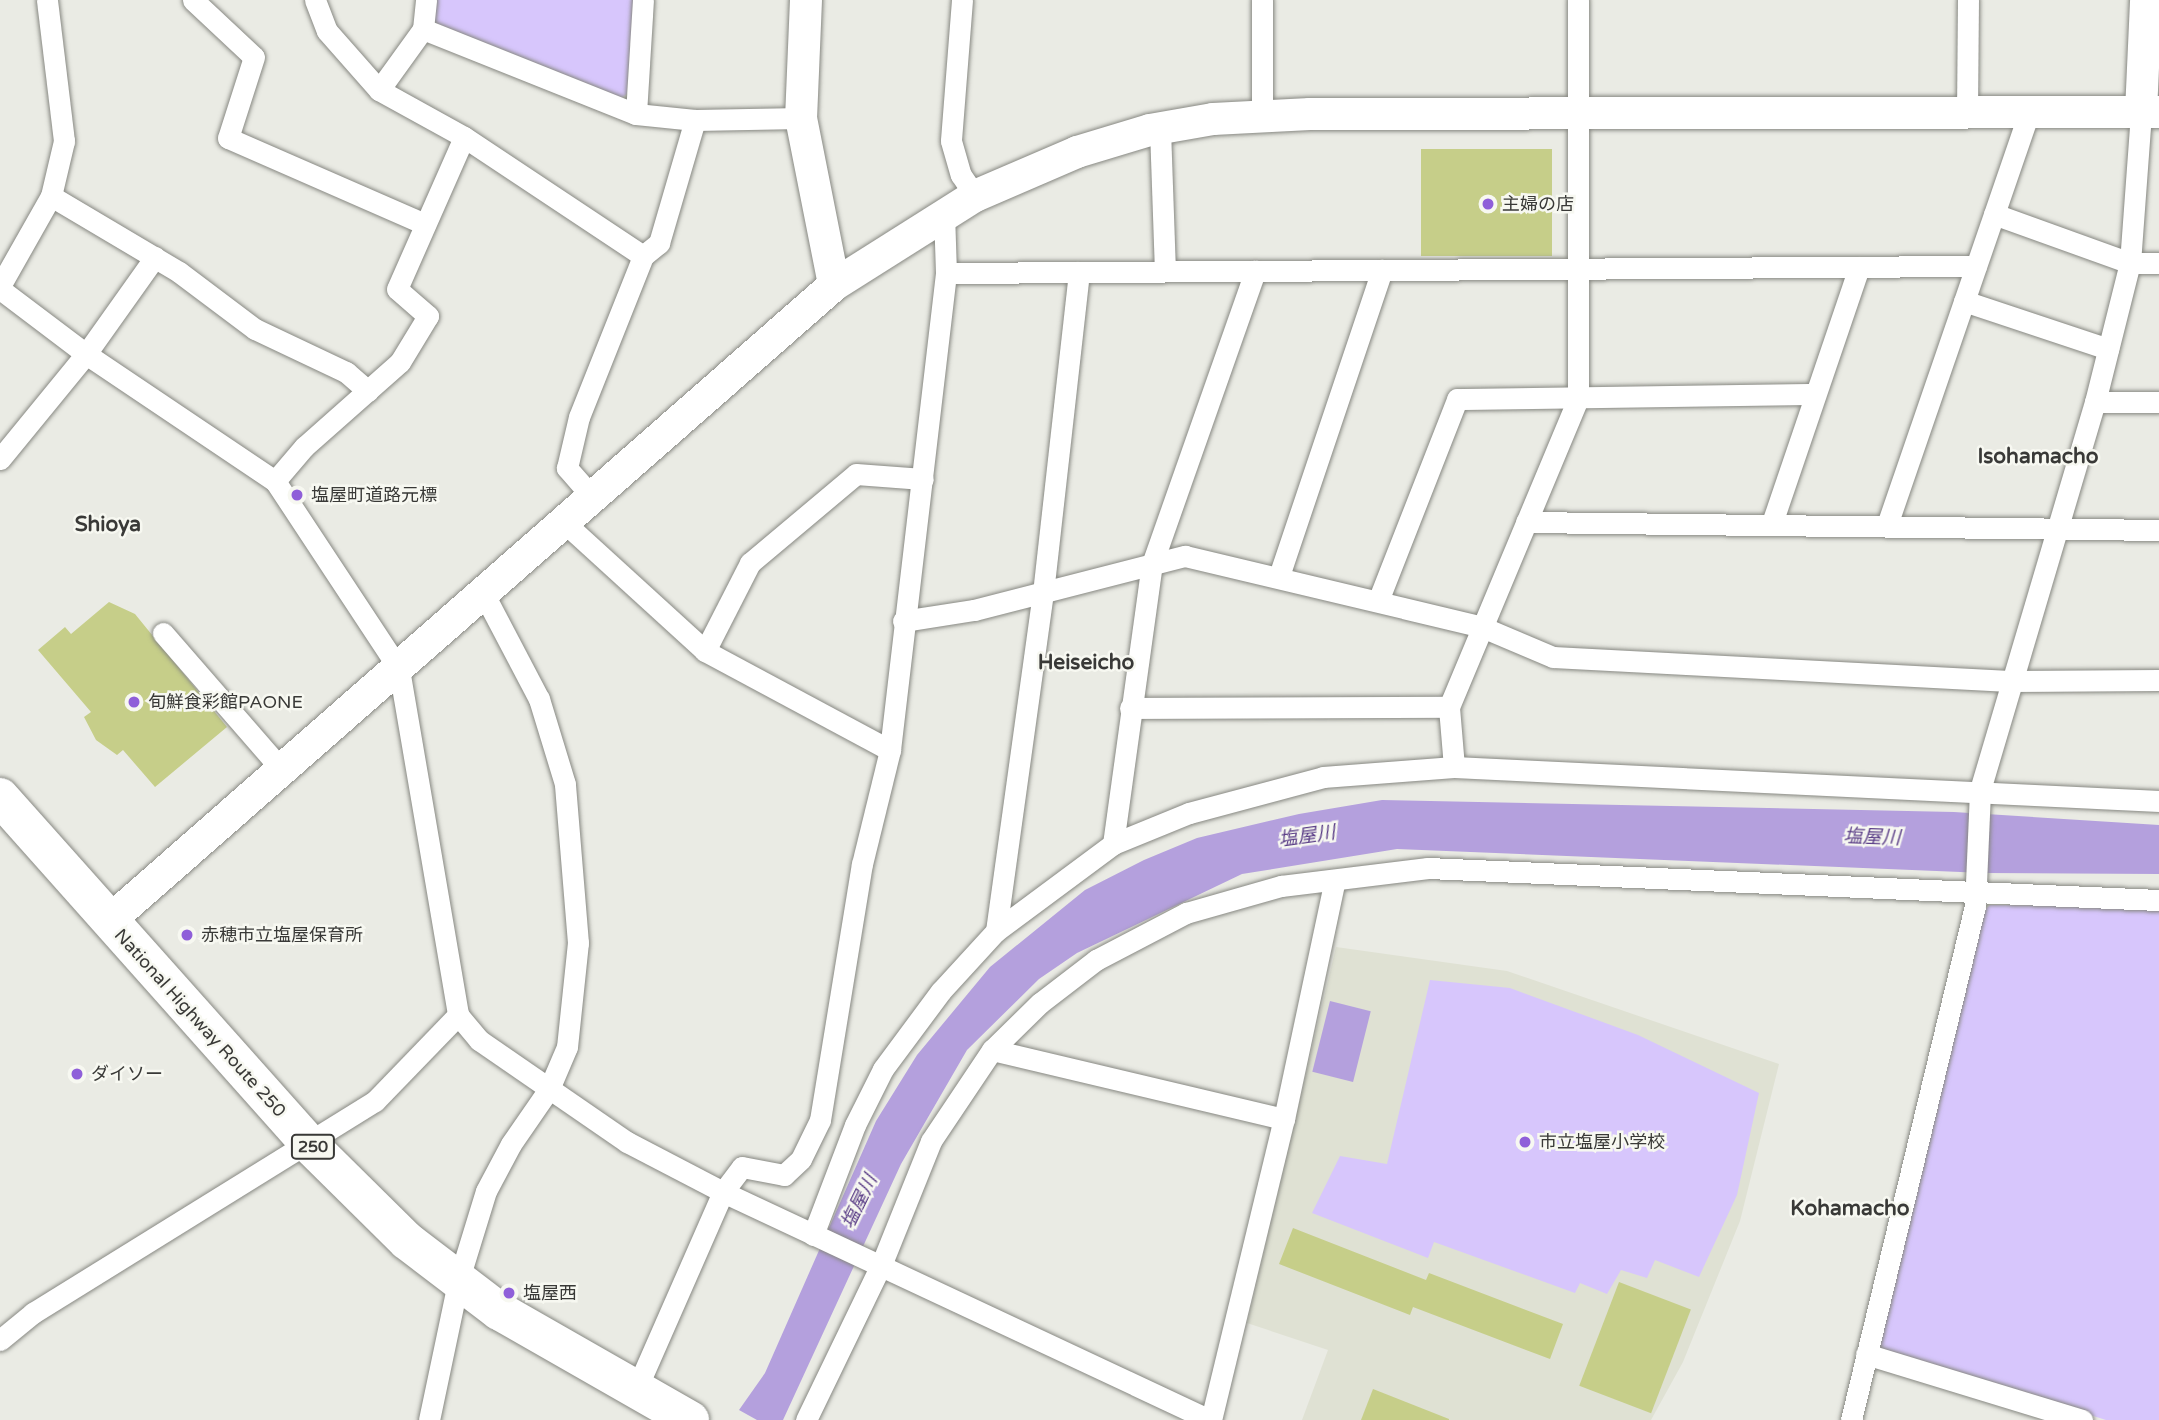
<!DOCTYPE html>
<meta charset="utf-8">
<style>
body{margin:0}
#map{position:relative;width:2159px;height:1420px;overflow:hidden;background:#eaebe4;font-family:"Varela Round","Noto Sans JP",sans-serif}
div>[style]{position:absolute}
.built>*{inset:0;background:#dfe1d3}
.green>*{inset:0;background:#d7c6fc}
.water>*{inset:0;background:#b4a0dd;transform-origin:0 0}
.building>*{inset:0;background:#c6ce89;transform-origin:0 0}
.roads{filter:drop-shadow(0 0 2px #878882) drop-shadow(0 0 2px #878882)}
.street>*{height:21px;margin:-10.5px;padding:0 10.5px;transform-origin:10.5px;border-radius:10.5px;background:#fff}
.secondary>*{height:32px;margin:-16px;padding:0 16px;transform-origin:16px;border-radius:16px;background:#fff}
.highway>*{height:38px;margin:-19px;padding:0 19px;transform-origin:19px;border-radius:19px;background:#fff}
.dots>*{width:19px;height:19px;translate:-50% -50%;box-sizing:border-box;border:4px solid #f7f8f1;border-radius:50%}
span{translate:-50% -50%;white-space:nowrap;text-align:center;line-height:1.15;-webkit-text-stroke:5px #f7f8f1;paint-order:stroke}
.shield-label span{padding:2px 5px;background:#f7f8f1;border:2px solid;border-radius:5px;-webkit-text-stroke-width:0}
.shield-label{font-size:16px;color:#393937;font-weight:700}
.poi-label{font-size:18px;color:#393937}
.left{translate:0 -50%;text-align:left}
.street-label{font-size:18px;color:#393937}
.water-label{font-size:19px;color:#593c86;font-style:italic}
.quarter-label{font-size:21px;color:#393937;font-weight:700}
</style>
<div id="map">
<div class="built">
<div style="clip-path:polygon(1336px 947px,1507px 971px,1779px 1064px,1740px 1221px,1683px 1362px,1651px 1420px,1302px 1420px,1328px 1350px,1247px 1323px)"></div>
</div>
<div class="green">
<div style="clip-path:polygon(433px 0,634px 0,627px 94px,618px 100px,437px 27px,432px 17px)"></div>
<div style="clip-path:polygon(1990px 905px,2159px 907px,2159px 1420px,2106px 1420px,1879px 1348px,1977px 917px)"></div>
<div style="clip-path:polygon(1430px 980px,1510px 988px,1638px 1035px,1759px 1093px,1737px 1195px,1699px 1277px,1655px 1260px,1647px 1278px,1621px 1270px,1607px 1294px,1580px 1283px,1575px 1293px,1434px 1242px,1428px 1258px,1312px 1213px,1340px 1156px,1387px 1164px)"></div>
</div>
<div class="water">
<div style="clip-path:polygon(1382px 800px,1954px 812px,2159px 825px,2159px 874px,1985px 873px,1397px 849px,1242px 874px,1077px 953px,1039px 979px,967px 1050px,901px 1164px,783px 1420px,757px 1420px,739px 1410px,765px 1373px,876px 1121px,917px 1055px,990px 967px,1085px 890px,1144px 860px,1197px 838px,1299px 814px)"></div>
<div style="left:1330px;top:1001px;width:42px;height:73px;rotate:14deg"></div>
</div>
<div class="building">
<div style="left:1552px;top:149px;width:107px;height:131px;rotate:90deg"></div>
<div style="clip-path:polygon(109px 602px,135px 614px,227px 727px,155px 787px,123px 750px,117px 755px,96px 740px,84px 717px,91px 712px,38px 650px,65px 627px,71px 634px)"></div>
<div style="clip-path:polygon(1293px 1228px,1426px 1280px,1429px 1273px,1563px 1324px,1550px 1359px,1413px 1307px,1410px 1315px,1279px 1264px)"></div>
<div style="left:1619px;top:1282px;width:77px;height:111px;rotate:21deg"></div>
<div style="clip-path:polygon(1373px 1389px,1449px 1419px,1449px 1420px,1361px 1420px)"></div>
</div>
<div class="roads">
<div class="street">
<div style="left:193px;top:0;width:83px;rotate:43.1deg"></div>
<div style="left:254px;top:57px;width:85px;rotate:107.8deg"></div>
<div style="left:228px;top:138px;width:215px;rotate:23.6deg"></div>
<div style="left:315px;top:0;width:33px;rotate:69deg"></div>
<div style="left:327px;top:31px;width:79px;rotate:48.6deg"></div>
<div style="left:379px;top:90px;width:97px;rotate:28.9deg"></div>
<div style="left:464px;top:137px;width:215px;rotate:33.6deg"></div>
<div style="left:962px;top:0;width:141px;rotate:94.5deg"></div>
<div style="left:951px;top:141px;width:35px;rotate:74deg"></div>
<div style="left:961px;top:175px;width:25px;rotate:56deg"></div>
<div style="left:423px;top:29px;width:229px;rotate:21.8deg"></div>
<div style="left:636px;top:114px;width:59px;rotate:5.8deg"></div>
<div style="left:695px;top:120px;width:106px;rotate:-1.1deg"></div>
<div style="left:379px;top:90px;width:75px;rotate:-54.2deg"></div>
<div style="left:423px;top:29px;width:29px;rotate:-84deg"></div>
<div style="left:1967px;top:113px;width:113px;rotate:-89.5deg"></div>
<div style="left:636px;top:114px;width:114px;rotate:-86.5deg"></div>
<div style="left:1262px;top:117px;width:117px;rotate:-90deg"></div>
<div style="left:1160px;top:129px;width:142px;rotate:88deg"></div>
<div style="left:51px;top:196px;width:149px;rotate:30.7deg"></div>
<div style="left:179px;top:272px;width:95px;rotate:36.9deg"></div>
<div style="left:255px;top:329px;width:101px;rotate:25.3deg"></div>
<div style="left:346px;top:372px;width:29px;rotate:41deg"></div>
<div style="left:1994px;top:214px;width:145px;rotate:19.8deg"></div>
<div style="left:2130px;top:263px;width:29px"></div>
<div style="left:946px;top:273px;width:1030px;rotate:-0.39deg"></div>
<div style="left:0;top:286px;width:103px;rotate:-60.5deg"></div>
<div style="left:51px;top:196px;width:57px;rotate:-76.7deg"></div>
<div style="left:64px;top:141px;width:142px;rotate:-96.9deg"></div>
<div style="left:0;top:289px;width:108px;rotate:37.1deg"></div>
<div style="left:86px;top:354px;width:228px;rotate:33.9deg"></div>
<div style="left:275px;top:481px;width:225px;rotate:56.6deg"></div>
<div style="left:399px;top:669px;width:351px;rotate:80.3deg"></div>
<div style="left:458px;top:1015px;width:33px;rotate:50deg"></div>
<div style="left:479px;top:1040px;width:180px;rotate:34.6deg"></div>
<div style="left:627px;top:1142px;width:108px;rotate:27.5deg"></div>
<div style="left:723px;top:1192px;width:538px;rotate:25.09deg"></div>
<div style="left:1964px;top:301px;width:152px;rotate:18.4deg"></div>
<div style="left:2095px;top:402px;width:64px"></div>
<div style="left:0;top:459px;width:136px;rotate:-50.7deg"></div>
<div style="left:86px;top:354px;width:119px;rotate:-54.6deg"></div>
<div style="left:275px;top:481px;width:45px;rotate:-49.5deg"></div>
<div style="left:304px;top:447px;width:128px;rotate:-41.5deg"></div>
<div style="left:400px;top:362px;width:54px;rotate:-58.7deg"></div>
<div style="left:428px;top:316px;width:41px;rotate:-138.9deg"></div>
<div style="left:397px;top:289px;width:166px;rotate:-66.2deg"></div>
<div style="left:595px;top:500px;width:43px;rotate:-131.2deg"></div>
<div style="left:567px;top:468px;width:52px;rotate:-76.8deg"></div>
<div style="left:579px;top:417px;width:173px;rotate:-68.3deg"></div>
<div style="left:643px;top:256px;width:21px;rotate:-39deg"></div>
<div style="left:659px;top:243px;width:128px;rotate:-73.7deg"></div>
<div style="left:1526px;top:522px;width:633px;rotate:0.72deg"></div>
<div style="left:1772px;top:523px;width:270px;rotate:-71.2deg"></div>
<div style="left:566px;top:524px;width:188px;rotate:42.4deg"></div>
<div style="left:705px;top:651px;width:210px;rotate:28.2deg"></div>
<div style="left:1887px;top:525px;width:437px;rotate:-71deg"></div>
<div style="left:1279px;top:576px;width:323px;rotate:-71.4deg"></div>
<div style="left:1378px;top:601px;width:217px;rotate:-68.6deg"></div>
<div style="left:1457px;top:399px;width:358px;rotate:-0.8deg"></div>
<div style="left:903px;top:621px;width:72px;rotate:-8.8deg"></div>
<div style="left:974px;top:610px;width:218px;rotate:-14.4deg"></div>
<div style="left:1185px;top:556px;width:305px;rotate:13.4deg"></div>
<div style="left:1482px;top:627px;width:77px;rotate:22.9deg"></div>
<div style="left:1553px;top:657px;width:457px;rotate:3deg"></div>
<div style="left:2009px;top:681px;width:150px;rotate:-0.4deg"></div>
<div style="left:163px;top:633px;width:183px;rotate:49deg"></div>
<div style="left:705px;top:651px;width:99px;rotate:-62.9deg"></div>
<div style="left:750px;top:563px;width:138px;rotate:-40deg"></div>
<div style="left:856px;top:474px;width:67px;rotate:4.3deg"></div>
<div style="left:1130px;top:708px;width:319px;rotate:-0.2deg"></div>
<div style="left:1454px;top:767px;width:60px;rotate:-94.8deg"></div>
<div style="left:1449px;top:707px;width:335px;rotate:-67.3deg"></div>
<div style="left:1578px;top:398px;width:398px;rotate:-90deg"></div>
<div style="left:1113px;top:844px;width:283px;rotate:-82.1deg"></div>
<div style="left:1152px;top:564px;width:311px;rotate:-70.6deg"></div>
<div style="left:996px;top:931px;width:341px;rotate:-82.1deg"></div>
<div style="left:1043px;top:593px;width:323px;rotate:-83.6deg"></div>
<div style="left:992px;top:1050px;width:300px;rotate:13.3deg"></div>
<div style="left:813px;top:1235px;width:118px;rotate:-69.1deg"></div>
<div style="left:855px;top:1125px;width:63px;rotate:-63.4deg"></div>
<div style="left:883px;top:1069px;width:97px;rotate:-53.4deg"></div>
<div style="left:941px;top:991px;width:81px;rotate:-47.5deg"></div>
<div style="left:996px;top:931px;width:146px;rotate:-36.6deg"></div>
<div style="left:1113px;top:844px;width:82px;rotate:-22.2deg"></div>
<div style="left:1189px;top:813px;width:139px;rotate:-15deg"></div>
<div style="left:1323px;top:777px;width:131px;rotate:-4.4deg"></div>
<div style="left:1454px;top:767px;width:706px;rotate:2.76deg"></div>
<div style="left:0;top:1340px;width:43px;rotate:-39.3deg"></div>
<div style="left:33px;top:1313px;width:402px;rotate:-31.8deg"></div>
<div style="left:375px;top:1101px;width:120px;rotate:-46deg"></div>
<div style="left:1866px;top:1354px;width:226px;rotate:17deg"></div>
<div style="left:636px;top:1390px;width:216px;rotate:-66.3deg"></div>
<div style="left:723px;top:1192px;width:31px;rotate:-53deg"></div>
<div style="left:742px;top:1167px;width:43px;rotate:10.8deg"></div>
<div style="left:784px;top:1175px;width:23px;rotate:-43deg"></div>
<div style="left:801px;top:1159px;width:43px;rotate:-64deg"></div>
<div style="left:820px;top:1120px;width:259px;rotate:-80.7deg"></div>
<div style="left:862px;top:864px;width:117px;rotate:-76.2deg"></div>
<div style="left:890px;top:750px;width:480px;rotate:-83.3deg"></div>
<div style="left:946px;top:273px;width:59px;rotate:-91.9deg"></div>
<div style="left:429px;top:1420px;width:141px;rotate:-78.1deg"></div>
<div style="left:458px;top:1282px;width:95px;rotate:-72.9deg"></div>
<div style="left:486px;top:1191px;width:53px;rotate:-62deg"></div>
<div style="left:511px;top:1144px;width:67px;rotate:-55.4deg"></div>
<div style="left:549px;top:1089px;width:46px;rotate:-66.8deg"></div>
<div style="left:567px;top:1047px;width:105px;rotate:-84deg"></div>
<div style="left:578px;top:943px;width:160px;rotate:-94.7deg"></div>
<div style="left:565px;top:784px;width:89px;rotate:-107deg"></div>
<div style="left:539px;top:699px;width:116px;rotate:-117.7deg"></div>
<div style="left:806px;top:1420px;width:174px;rotate:-64.2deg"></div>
<div style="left:882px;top:1263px;width:131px;rotate:-68.1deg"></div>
<div style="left:931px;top:1141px;width:110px;rotate:-56.2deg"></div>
<div style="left:992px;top:1050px;width:67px;rotate:-44.4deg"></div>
<div style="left:1040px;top:1003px;width:71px;rotate:-37.5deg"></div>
<div style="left:1096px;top:960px;width:102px;rotate:-27.6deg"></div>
<div style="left:1186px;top:913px;width:99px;rotate:-15.9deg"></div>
<div style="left:1281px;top:886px;width:148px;rotate:-7deg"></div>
<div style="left:1428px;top:868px;width:732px;rotate:2.51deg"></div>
<div style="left:1211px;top:1420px;width:310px;rotate:-76.4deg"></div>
<div style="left:1284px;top:1119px;width:244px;rotate:-78deg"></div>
<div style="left:1851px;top:1420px;width:529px;rotate:-76.44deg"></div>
<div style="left:1975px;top:906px;width:116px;rotate:-87.5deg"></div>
<div style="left:1980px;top:790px;width:405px;rotate:-73.5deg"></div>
<div style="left:2095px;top:402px;width:143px;rotate:-75.9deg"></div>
<div style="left:2130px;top:263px;width:151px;rotate:-85.8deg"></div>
</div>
<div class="secondary">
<div style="left:806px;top:0;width:118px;rotate:92.4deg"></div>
<div style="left:801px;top:118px;width:170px;rotate:78.8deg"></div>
<div style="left:2141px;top:112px;width:112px;rotate:-87.4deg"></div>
<div style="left:108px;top:922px;width:966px;rotate:-41.26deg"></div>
<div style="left:834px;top:285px;width:167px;rotate:-32.3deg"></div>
<div style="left:975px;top:196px;width:111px;rotate:-23.3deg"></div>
<div style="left:1077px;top:152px;width:76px;rotate:-16.8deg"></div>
<div style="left:1150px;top:130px;width:64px;rotate:-9.9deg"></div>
<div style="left:1213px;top:119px;width:97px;rotate:-3deg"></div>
<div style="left:1310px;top:114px;width:849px;rotate:-0.13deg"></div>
</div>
<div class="highway">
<div style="left:0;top:797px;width:466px;rotate:48.3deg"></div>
<div style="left:310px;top:1145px;width:136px;rotate:44.7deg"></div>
<div style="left:407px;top:1241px;width:116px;rotate:37.3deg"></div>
<div style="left:499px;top:1311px;width:220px;rotate:29.7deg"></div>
</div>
</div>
<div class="dots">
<div style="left:1488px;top:204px;background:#8f5fd9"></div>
<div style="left:297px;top:495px;background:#8f5fd9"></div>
<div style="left:134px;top:702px;background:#8f5fd9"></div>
<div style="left:187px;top:935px;background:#8f5fd9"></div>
<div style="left:77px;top:1074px;background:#8f5fd9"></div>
<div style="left:1525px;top:1142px;background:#8f5fd9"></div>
<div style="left:509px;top:1293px;background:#8f5fd9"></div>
</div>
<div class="shield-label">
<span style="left:313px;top:1147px">250</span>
</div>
<div class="poi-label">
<span class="left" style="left:1502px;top:204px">主婦の店</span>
<span class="left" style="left:311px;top:495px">塩屋町道路元標</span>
<span class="left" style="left:148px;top:702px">旬鮮食彩館PAONE</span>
<span class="left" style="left:201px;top:935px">赤穂市立塩屋保育所</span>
<span class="left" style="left:91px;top:1074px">ダイソー</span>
<span class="left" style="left:1539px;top:1142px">市立塩屋小学校</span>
<span class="left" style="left:523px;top:1293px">塩屋西</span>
</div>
<div class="street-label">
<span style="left:200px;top:1023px;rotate:48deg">National Highway Route 250</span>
</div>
<div class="water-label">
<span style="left:1307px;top:837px;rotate:-8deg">塩屋川</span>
<span style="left:1872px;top:838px;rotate:2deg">塩屋川</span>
<span style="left:860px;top:1202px;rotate:-64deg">塩屋川</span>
</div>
<div class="quarter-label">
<span style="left:2038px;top:457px">Isohamacho</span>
<span style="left:108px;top:525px">Shioya</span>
<span style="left:1086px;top:663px">Heiseicho</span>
<span style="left:1850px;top:1209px">Kohamacho</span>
</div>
</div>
